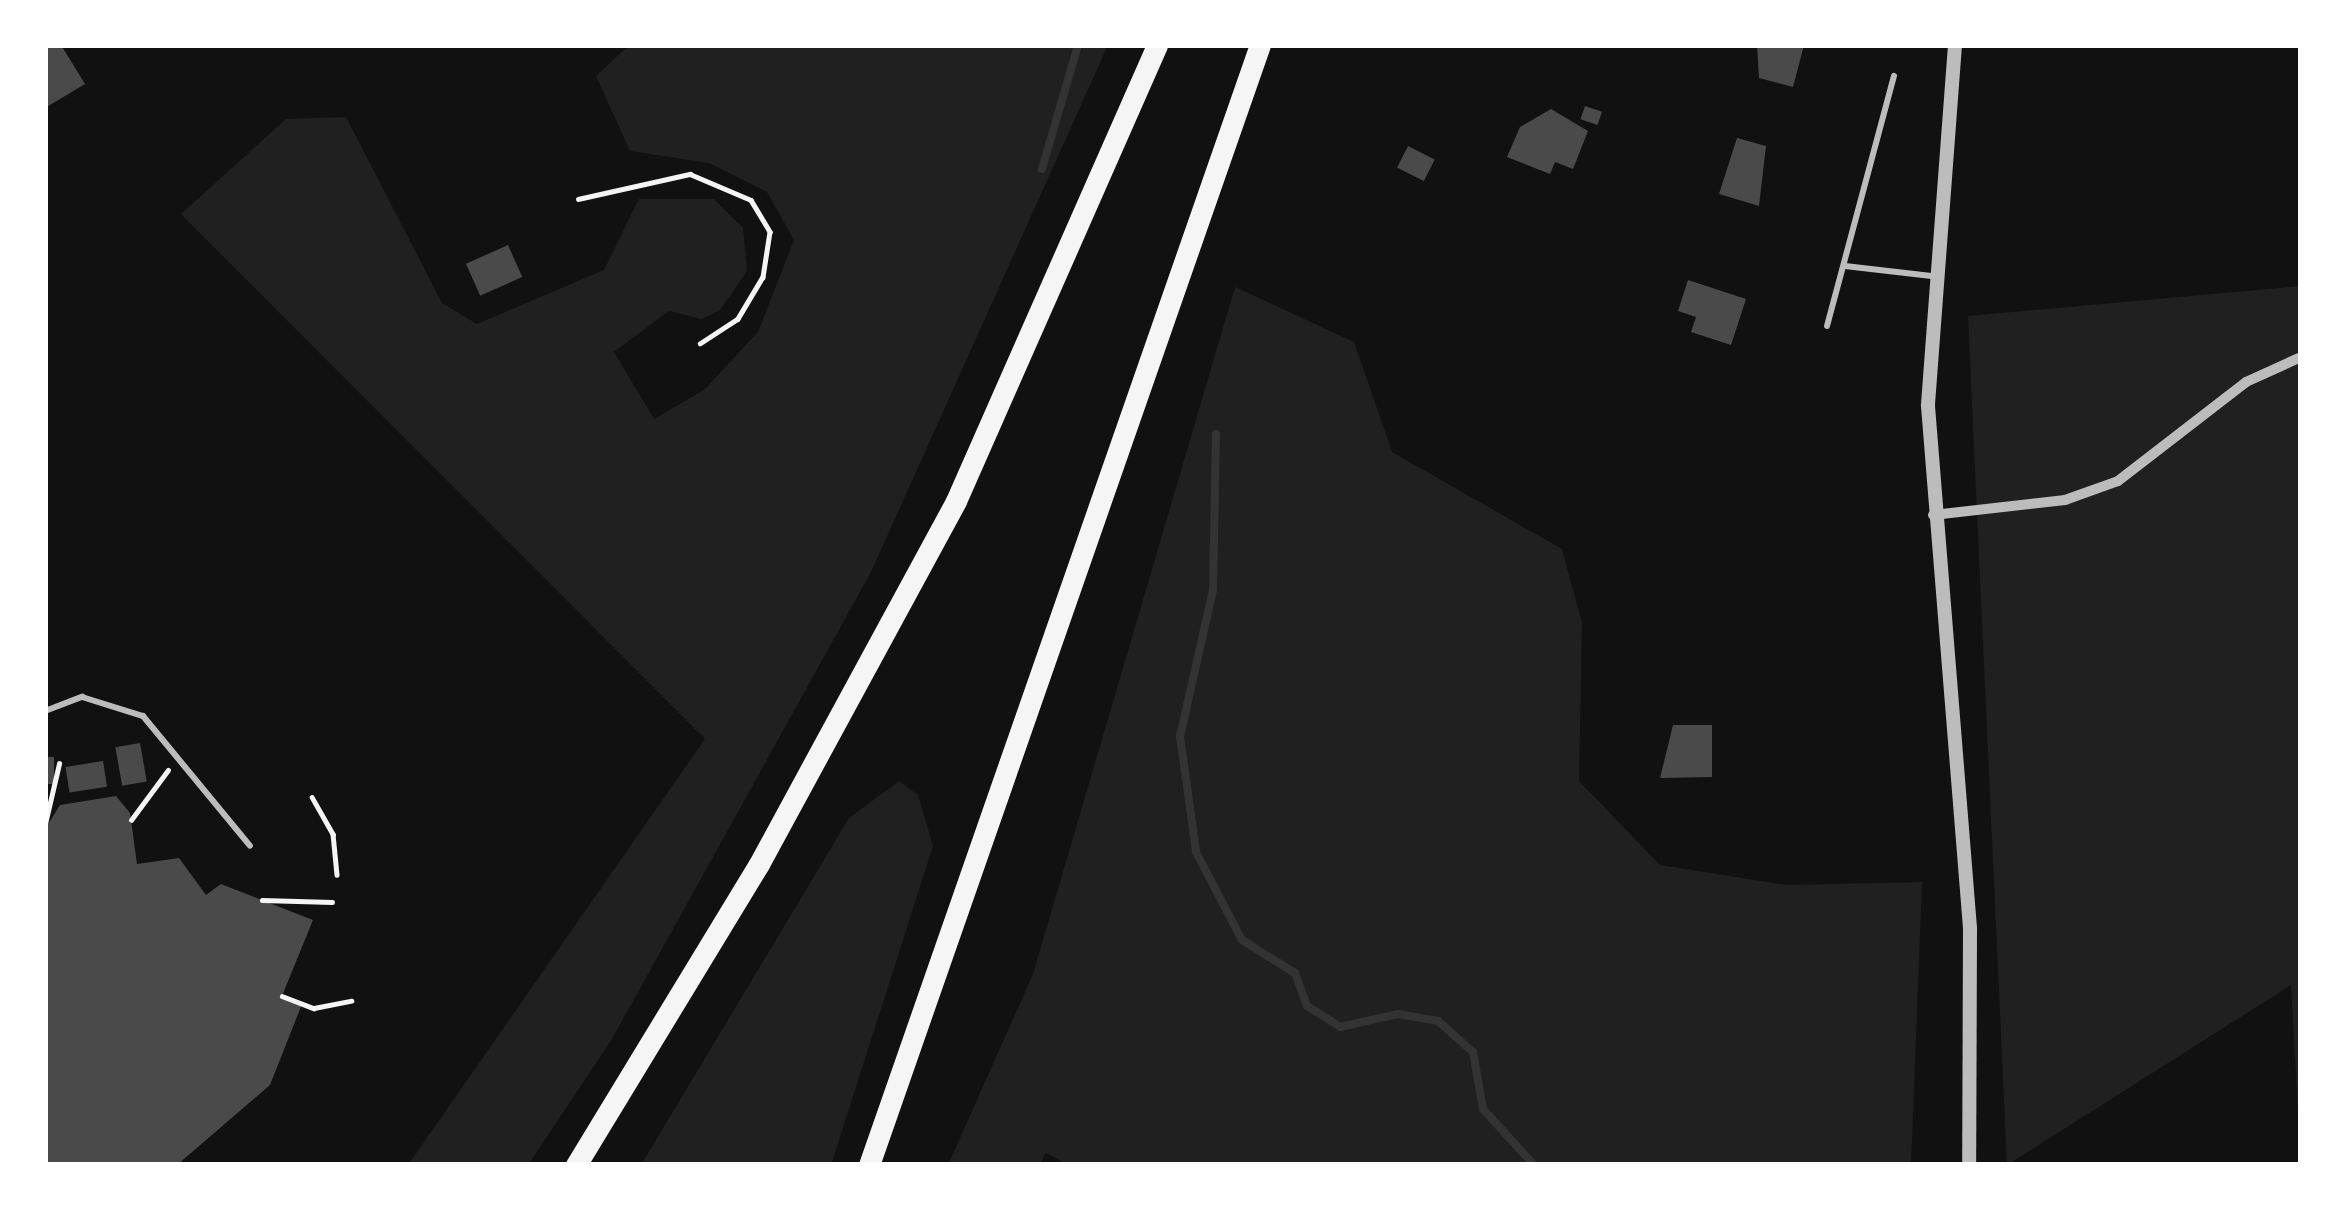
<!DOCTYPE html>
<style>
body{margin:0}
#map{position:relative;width:2346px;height:1210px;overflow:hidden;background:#111;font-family:"Public Sans",sans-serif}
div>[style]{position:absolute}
.green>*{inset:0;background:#202020}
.stream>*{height:8px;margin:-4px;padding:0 4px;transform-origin:4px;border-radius:4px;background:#333}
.building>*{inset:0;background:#4a4a4a;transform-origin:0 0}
.path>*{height:4.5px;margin:-2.25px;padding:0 2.25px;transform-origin:2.25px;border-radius:2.25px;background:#f5f5f5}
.service>*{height:6px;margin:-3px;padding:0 3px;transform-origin:3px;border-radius:3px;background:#bcbcbc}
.minor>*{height:10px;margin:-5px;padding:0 5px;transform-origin:5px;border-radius:5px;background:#bcbcbc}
.tertiary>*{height:14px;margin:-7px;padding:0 7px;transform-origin:7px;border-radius:7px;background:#bcbcbc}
.motorway>*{height:21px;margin:-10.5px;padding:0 10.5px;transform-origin:10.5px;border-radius:10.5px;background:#f5f5f5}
span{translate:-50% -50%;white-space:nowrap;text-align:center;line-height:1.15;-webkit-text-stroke:12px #fff;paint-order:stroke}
.frame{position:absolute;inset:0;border:48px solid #fff;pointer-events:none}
</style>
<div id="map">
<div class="green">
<div style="clip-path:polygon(629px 45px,1108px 45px,871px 572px,612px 1039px,528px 1165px,408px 1165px,705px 739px,181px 214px,286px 119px,346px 117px,442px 303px,477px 324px,604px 270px,639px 199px,714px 199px,743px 228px,747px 271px,720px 310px,702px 319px,669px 311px,614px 352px,654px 419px,704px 390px,758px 332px,794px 240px,767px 192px,709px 163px,630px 151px,596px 76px)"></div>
<div style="clip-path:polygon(2301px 286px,2301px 1165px,2291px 985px,2007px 1165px,1968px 316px)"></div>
<div style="clip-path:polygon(1235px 287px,1354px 342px,1392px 452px,1562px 549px,1582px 623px,1579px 781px,1660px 865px,1787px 885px,1922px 882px,1911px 1165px,1068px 1165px,1046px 1153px,1039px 1165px,948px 1165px,1033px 974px)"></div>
<div style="clip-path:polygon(899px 781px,918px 795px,933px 846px,831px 1165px,641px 1165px,849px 818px)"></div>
</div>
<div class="stream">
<div style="left:1042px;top:169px;width:129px;rotate:-73.8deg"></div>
<div style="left:1216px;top:434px;width:156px;rotate:91.1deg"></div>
<div style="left:1213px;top:590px;width:150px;rotate:102.7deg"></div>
<div style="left:1180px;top:736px;width:117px;rotate:82.1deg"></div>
<div style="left:1196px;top:852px;width:99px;rotate:62.4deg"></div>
<div style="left:1242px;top:940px;width:62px;rotate:31.9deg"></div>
<div style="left:1295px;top:973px;width:35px;rotate:70deg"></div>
<div style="left:1307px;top:1006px;width:39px;rotate:32deg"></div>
<div style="left:1340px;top:1027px;width:59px;rotate:-12.6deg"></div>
<div style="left:1398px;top:1014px;width:41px;rotate:9.9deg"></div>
<div style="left:1438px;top:1021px;width:47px;rotate:41.5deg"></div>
<div style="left:1473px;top:1052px;width:58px;rotate:80deg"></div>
<div style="left:1483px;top:1109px;width:76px;rotate:47.7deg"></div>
</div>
<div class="building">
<div style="clip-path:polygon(45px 45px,61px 45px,85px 84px,45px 108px)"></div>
<div style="clip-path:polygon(1757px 45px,1804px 45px,1793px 87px,1759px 78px)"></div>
<div style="left:1585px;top:106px;width:18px;height:14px;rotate:19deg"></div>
<div style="clip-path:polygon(1551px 109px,1588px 131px,1573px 169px,1555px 162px,1550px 174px,1507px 157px,1520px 127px)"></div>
<div style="clip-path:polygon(1737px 138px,1766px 146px,1759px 206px,1719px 194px)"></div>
<div style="left:1408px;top:146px;width:30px;height:24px;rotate:27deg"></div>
<div style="left:508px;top:245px;width:35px;height:46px;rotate:66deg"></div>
<div style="clip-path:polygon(1688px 280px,1746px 299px,1731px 345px,1691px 332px,1696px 317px,1678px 311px)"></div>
<div style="clip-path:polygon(1673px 725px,1712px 725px,1712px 777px,1660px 778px)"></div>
<div style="left:140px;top:743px;width:39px;height:25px;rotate:80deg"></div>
<div style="left:45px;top:757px;width:9px;height:27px"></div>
<div style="left:103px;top:761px;width:26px;height:38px;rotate:81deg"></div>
<div style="clip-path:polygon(116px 796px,130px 813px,137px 864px,179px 858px,206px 895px,221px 884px,313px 920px,282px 996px,302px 1004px,270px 1085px,177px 1165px,45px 1165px,45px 829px,60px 805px)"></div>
</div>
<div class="path">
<div style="left:578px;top:199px;width:115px;rotate:-12.6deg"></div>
<div style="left:690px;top:174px;width:66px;rotate:23.1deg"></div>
<div style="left:751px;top:200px;width:37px;rotate:59deg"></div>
<div style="left:770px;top:232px;width:46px;rotate:98.8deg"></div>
<div style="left:763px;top:277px;width:49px;rotate:120.8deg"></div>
<div style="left:738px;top:319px;width:45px;rotate:146.7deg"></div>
<div style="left:312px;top:797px;width:43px;rotate:60.4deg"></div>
<div style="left:333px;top:834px;width:41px;rotate:84.4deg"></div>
<div style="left:131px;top:820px;width:62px;rotate:-53.5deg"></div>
<div style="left:45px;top:824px;width:62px;rotate:-76.9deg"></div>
<div style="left:262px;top:900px;width:70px;rotate:1.6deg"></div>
<div style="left:282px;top:996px;width:34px;rotate:21deg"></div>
<div style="left:314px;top:1008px;width:38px;rotate:-11deg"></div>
</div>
<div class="service">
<div style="left:1845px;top:266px;width:87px;rotate:6.6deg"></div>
<div style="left:1827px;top:326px;width:259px;rotate:-75deg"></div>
<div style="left:45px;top:711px;width:40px;rotate:-21deg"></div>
<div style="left:82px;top:697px;width:64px;rotate:17.3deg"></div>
<div style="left:143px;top:716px;width:168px;rotate:50.5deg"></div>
</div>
<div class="minor">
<div style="left:1933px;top:515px;width:133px;rotate:-6.5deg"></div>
<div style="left:2065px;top:500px;width:56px;rotate:-19.7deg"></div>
<div style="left:2118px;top:481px;width:162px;rotate:-37.7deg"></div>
<div style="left:2246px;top:382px;width:60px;rotate:-24.4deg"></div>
</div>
<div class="tertiary">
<div style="left:1955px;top:45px;width:362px;rotate:94.3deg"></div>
<div style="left:1928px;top:406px;width:524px;rotate:85.4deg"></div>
<div style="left:1970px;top:928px;width:237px;rotate:90.2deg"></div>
</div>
<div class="motorway">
<div style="left:576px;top:1165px;width:352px;rotate:-58.7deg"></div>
<div style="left:759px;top:864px;width:413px;rotate:-61.5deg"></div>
<div style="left:956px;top:501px;width:498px;rotate:-66.2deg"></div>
<div style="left:869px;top:1165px;width:1186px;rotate:-70.76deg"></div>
</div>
<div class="frame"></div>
</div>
